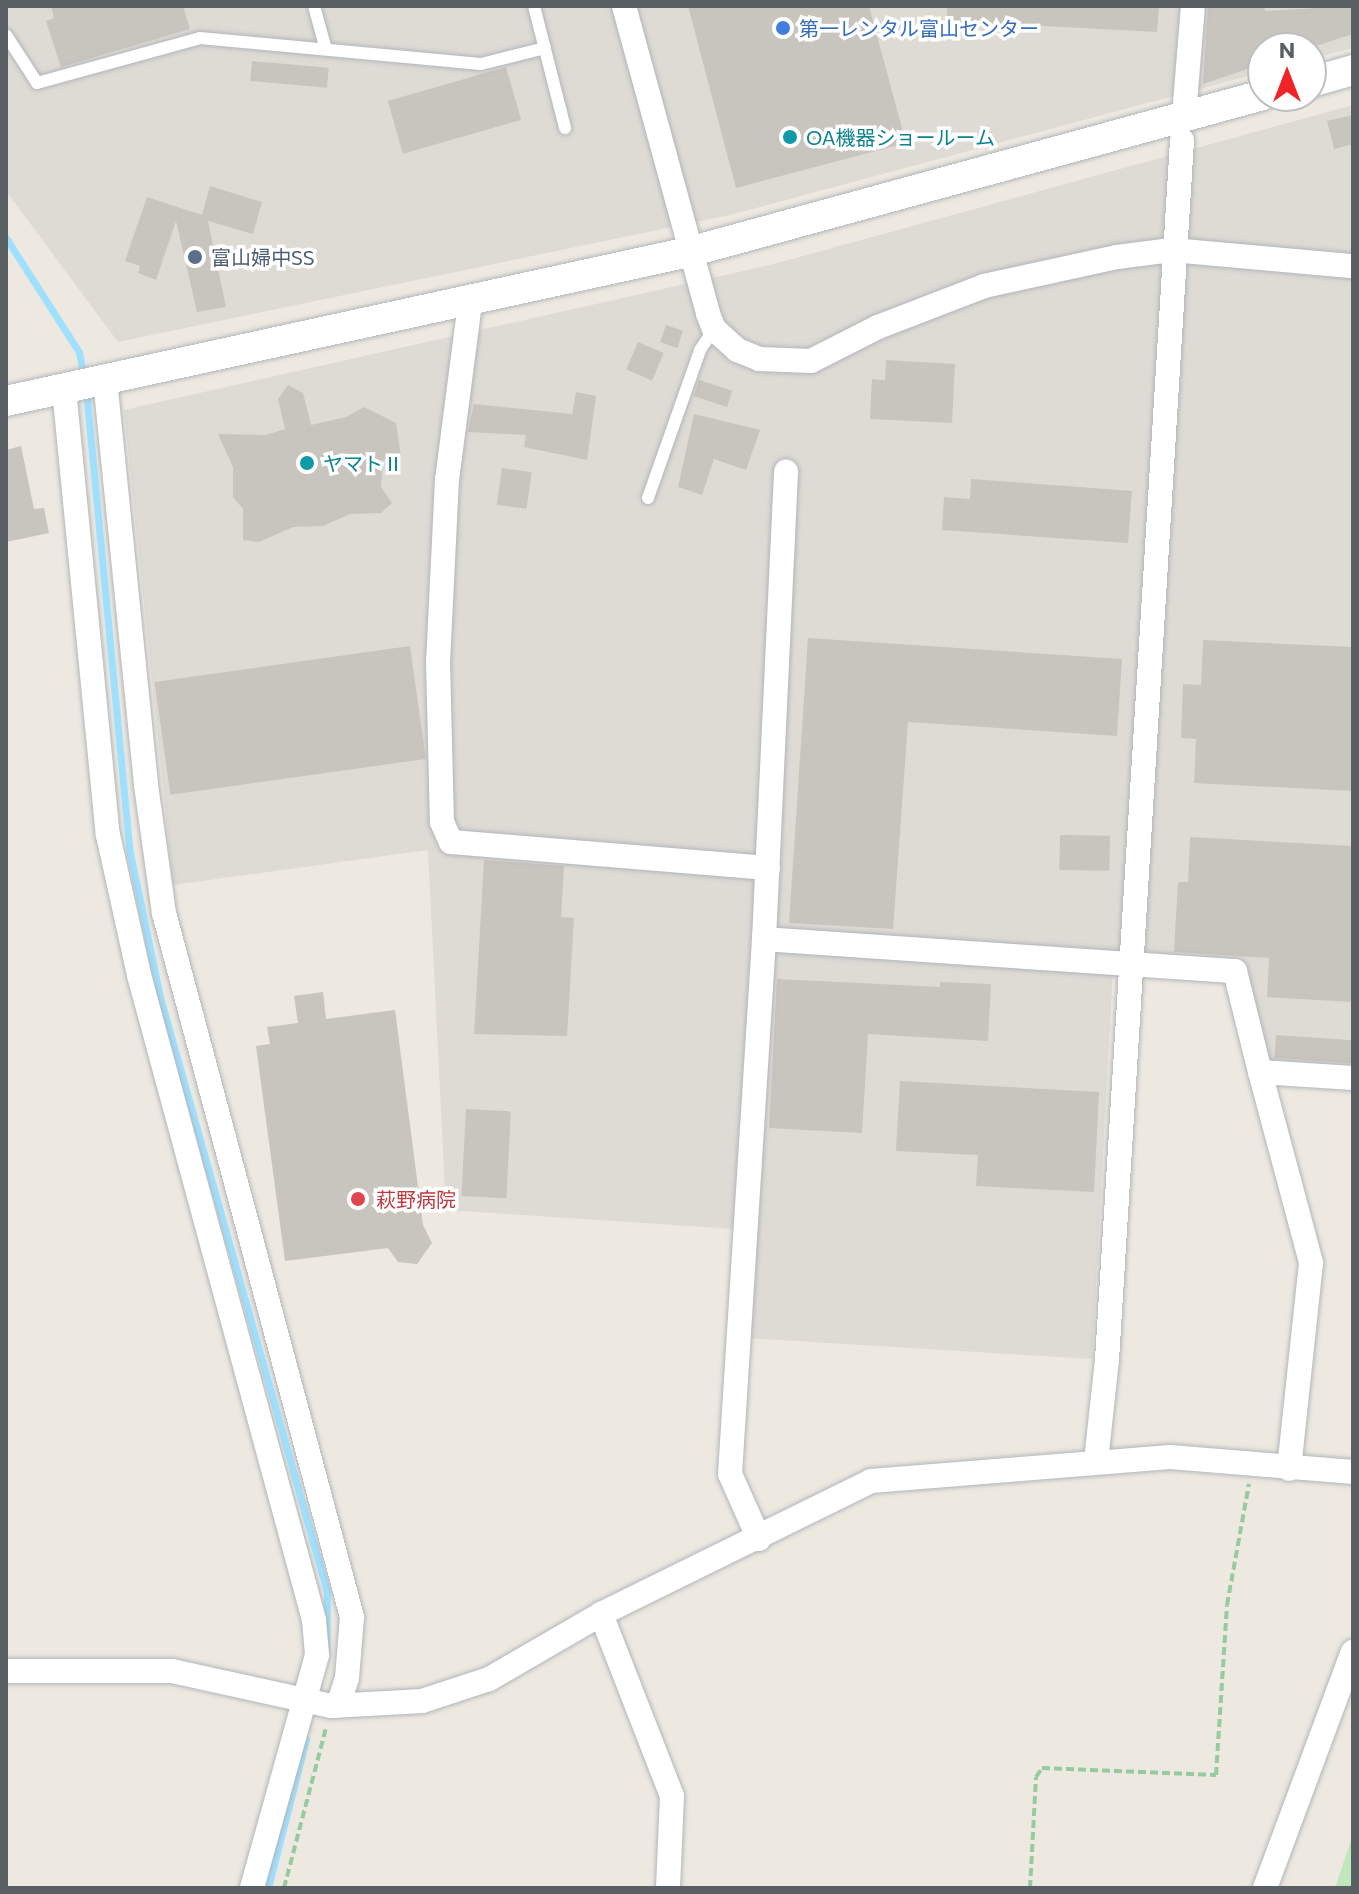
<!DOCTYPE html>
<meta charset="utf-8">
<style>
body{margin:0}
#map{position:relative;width:1359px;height:1894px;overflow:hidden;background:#ede9e1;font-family:Commissioner,"Noto Sans JP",sans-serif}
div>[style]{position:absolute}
.industrial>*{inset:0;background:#dedbd5}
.green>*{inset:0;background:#c0e7bb}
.stream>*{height:7px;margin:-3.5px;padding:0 3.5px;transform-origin:3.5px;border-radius:3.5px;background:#9fe0ff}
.building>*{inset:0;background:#c8c4be;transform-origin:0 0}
.path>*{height:4px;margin-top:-2px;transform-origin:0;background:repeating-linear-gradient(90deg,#96ca9f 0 8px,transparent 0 12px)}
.roads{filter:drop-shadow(0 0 2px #b2b5b9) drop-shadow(0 0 2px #b2b5b9)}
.service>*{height:12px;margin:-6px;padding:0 6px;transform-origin:6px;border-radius:6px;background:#fff}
.minor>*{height:24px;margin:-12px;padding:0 12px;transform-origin:12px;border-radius:12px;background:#fff}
.tertiary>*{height:30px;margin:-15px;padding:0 15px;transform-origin:15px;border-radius:15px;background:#fff}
.dots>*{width:22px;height:22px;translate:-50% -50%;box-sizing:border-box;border:4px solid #fff;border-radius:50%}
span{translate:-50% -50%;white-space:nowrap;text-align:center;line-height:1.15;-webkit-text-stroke:7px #fff;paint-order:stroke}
.shop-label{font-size:20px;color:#366cbe}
.left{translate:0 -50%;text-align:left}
.culture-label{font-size:20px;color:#0d838f}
.service-label{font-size:20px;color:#4e5e75}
.health-label{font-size:20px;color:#be3a42}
.frame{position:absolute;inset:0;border:8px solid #595f63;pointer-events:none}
.north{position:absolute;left:1247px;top:32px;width:80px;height:80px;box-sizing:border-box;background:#fff;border:2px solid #bdbfc1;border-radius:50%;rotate:0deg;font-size:22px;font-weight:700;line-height:32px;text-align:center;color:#595f63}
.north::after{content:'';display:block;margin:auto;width:28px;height:36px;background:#f22229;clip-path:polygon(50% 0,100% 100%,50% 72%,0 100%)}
</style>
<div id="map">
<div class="industrial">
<div style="clip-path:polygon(6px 6px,1353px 6px,1353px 48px,1311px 59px,1311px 48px,1263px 48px,1263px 72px,730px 215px,118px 342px,6px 191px)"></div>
<div style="clip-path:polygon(1353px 105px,1353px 1071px,1267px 1065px,1240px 968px,1114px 952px,1092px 1359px,744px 1338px,750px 1230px,446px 1210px,428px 850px,173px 885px,124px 410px,770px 265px)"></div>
</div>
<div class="green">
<div style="clip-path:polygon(1353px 1834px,1353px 1888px,1335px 1888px)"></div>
</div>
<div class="stream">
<div style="left:6px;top:238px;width:135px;rotate:57.4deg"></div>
<div style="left:79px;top:352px;width:25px;rotate:79deg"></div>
<div style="left:86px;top:390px;width:465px;rotate:84.6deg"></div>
<div style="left:130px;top:853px;width:147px;rotate:78.2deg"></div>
<div style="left:160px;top:997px;width:618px;rotate:74.32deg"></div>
<div style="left:327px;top:1592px;width:61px;rotate:90.9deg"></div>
<div style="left:268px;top:1888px;width:154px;rotate:-75.7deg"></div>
</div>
<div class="building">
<div style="clip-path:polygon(51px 6px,183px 6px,190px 29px,61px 67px,46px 21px,54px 18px)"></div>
<div style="clip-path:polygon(688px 6px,869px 6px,906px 143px,736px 188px)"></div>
<div style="clip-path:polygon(947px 6px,1159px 6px,1157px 32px,947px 21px)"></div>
<div style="clip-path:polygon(1208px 6px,1264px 6px,1265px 11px,1353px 6px,1353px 34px,1310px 48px,1263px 48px,1263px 64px,1203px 84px)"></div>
<div style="left:252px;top:61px;width:77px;height:20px;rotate:5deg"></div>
<div style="left:506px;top:67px;width:55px;height:123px;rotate:74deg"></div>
<div style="clip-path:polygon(1353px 115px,1353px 144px,1334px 149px,1327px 121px)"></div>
<div style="clip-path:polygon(210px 186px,262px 202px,253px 234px,208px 221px,226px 307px,197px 312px,176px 221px,156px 280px,138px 273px,140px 266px,125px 261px,147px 197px,202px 215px)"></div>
<div style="left:666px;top:325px;width:18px;height:18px;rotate:19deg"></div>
<div style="left:638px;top:342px;width:28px;height:30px;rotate:23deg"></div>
<div style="clip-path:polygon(886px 360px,955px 364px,952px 423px,870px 419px,872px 379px,885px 380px)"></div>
<div style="left:699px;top:380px;width:35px;height:17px;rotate:18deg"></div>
<div style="clip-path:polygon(288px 385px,303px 393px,311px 425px,346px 417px,364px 407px,396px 423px,401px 456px,383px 460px,381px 487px,392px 503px,381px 513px,350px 514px,323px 526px,293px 527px,259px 542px,243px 540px,243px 509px,233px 497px,233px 467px,218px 434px,266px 435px,285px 429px,278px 399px)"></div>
<div style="clip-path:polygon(576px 392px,596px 396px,587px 460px,524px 447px,526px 435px,468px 432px,474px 404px,572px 414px)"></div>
<div style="clip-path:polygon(694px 414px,760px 430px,746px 470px,714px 459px,702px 495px,678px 487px)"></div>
<div style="clip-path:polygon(21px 446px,34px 509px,44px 508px,49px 533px,6px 542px,6px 450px)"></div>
<div style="left:502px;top:468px;width:30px;height:37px;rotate:8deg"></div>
<div style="clip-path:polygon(971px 479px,1132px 491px,1128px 543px,942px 530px,944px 497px,970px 499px)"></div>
<div style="clip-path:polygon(808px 638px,1122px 659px,1117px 736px,908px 722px,893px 929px,789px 923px)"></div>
<div style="clip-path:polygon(1203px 640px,1353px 647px,1353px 791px,1194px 783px,1196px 739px,1181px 738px,1183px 684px,1201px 685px)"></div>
<div style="left:410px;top:646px;width:114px;height:258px;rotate:82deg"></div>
<div style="left:1060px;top:835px;width:50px;height:35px;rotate:1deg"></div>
<div style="clip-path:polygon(1190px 837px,1353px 846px,1353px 1002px,1267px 997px,1269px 958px,1174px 952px,1178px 882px,1188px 882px)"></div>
<div style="clip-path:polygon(484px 860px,564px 866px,561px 917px,574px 918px,567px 1036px,474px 1034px)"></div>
<div style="clip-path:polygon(777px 979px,940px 987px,940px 982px,991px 984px,988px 1041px,868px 1034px,862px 1133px,769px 1128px)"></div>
<div style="clip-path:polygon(323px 992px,326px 1019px,395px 1010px,423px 1225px,432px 1243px,417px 1264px,398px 1262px,388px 1248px,285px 1261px,256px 1046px,270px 1044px,267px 1027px,298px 1023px,294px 996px)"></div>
<div style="left:1276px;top:1035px;width:77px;height:23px;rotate:4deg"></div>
<div style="clip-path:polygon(900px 1081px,1099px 1092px,1094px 1192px,976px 1186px,978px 1155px,896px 1151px)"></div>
<div style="left:466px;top:1109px;width:45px;height:87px;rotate:3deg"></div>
</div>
<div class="path">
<div style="left:284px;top:1888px;width:165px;rotate:-75.3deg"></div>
<div style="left:1030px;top:1888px;width:111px;rotate:-86.9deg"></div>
<div style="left:1036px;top:1777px;width:11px;rotate:-56deg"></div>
<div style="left:1042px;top:1768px;width:174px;rotate:2.3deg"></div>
<div style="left:1216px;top:1775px;width:170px;rotate:-86.3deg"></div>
<div style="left:1227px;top:1605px;width:123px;rotate:-79.7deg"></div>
</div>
<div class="roads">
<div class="service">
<div style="left:314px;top:6px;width:41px;rotate:74.6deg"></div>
<div style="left:534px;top:6px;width:126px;rotate:75.7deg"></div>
<div style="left:6px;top:35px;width:57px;rotate:57.1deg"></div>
<div style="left:37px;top:83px;width:169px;rotate:-15.4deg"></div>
<div style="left:200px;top:38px;width:282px;rotate:5.3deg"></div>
<div style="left:481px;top:64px;width:66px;rotate:-14deg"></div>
<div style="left:648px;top:498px;width:157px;rotate:-70.6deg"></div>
<div style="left:700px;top:350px;width:25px;rotate:-56deg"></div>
</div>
<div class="minor">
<div style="left:624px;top:6px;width:319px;rotate:74.7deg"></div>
<div style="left:708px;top:314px;width:16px;rotate:68deg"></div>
<div style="left:714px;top:329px;width:31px;rotate:42deg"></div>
<div style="left:737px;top:350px;width:24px;rotate:22deg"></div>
<div style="left:759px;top:359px;width:52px;rotate:2.2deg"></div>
<div style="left:811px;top:361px;width:75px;rotate:-26.9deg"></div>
<div style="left:878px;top:327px;width:114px;rotate:-21.1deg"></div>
<div style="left:984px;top:286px;width:136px;rotate:-12.3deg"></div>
<div style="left:1117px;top:257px;width:55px;rotate:-7.3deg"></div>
<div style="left:1172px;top:250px;width:182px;rotate:5.1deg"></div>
<div style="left:1185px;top:103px;width:97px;rotate:-85.3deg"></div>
<div style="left:470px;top:303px;width:177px;rotate:97.4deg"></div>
<div style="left:447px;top:479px;width:182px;rotate:92.8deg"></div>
<div style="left:438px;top:661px;width:161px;rotate:88.6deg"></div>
<div style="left:442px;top:822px;width:22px;rotate:66deg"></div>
<div style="left:451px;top:842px;width:318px;rotate:4.7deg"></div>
<div style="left:105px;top:380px;width:407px;rotate:84.2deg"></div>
<div style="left:146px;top:785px;width:129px;rotate:82deg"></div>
<div style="left:164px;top:913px;width:729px;rotate:75.05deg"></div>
<div style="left:352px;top:1617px;width:61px;rotate:94.7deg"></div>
<div style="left:347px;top:1678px;width:29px;rotate:108deg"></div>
<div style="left:64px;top:389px;width:448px;rotate:84.4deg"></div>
<div style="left:108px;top:835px;width:143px;rotate:77.5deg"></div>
<div style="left:139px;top:975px;width:668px;rotate:74.82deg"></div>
<div style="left:314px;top:1620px;width:35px;rotate:85deg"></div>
<div style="left:317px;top:1655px;width:242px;rotate:105.6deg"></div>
<div style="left:764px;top:939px;width:472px;rotate:3.9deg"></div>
<div style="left:1235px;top:971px;width:104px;rotate:76.1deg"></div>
<div style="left:1260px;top:1072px;width:93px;rotate:3.7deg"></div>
<div style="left:1260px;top:1072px;width:198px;rotate:75deg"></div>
<div style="left:1311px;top:1263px;width:207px;rotate:96.1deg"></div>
<div style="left:1096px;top:1461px;width:102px;rotate:-83.8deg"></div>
<div style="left:1107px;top:1360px;width:1222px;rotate:-86.48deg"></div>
<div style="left:759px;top:1539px;width:71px;rotate:-114deg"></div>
<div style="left:730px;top:1474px;width:536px;rotate:-86.36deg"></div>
<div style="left:764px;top:939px;width:468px;rotate:-87.3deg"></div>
<div style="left:601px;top:1614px;width:195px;rotate:68.7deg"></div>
<div style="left:672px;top:1796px;width:92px;rotate:92.5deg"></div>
<div style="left:6px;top:1671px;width:166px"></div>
<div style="left:172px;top:1671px;width:163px;rotate:12.4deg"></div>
<div style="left:331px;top:1706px;width:91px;rotate:-3.1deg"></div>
<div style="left:422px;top:1701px;width:71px;rotate:-18.2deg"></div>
<div style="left:489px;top:1679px;width:129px;rotate:-30.1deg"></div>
<div style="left:601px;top:1614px;width:301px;rotate:-26.2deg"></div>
<div style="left:871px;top:1481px;width:300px;rotate:-4.6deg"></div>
<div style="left:1170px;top:1457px;width:184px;rotate:4.7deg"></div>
<div style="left:1265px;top:1888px;width:252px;rotate:-69.6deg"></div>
</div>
<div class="tertiary">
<div style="left:1311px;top:82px;width:44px;rotate:-15.9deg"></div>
<div style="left:6px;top:401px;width:699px;rotate:-12.31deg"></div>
<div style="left:689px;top:252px;width:595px;rotate:-15.3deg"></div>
</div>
</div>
<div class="dots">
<div style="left:783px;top:28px;background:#3f7fe0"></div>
<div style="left:790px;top:137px;background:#0f9aa8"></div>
<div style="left:195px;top:257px;background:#5c6f8a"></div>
<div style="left:307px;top:463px;background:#0f9aa8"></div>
<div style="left:358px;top:1199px;background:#e0444e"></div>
</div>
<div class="shop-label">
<span class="left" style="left:799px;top:28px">第一レンタル富山センター</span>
</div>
<div class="culture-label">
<span class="left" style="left:806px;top:137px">OA機器ショールーム</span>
<span class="left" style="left:323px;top:463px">ヤマトⅡ</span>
</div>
<div class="service-label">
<span class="left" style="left:211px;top:257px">富山婦中SS</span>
</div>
<div class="health-label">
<span class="left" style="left:376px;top:1199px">萩野病院</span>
</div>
<div class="frame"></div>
<div class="north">N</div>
</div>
